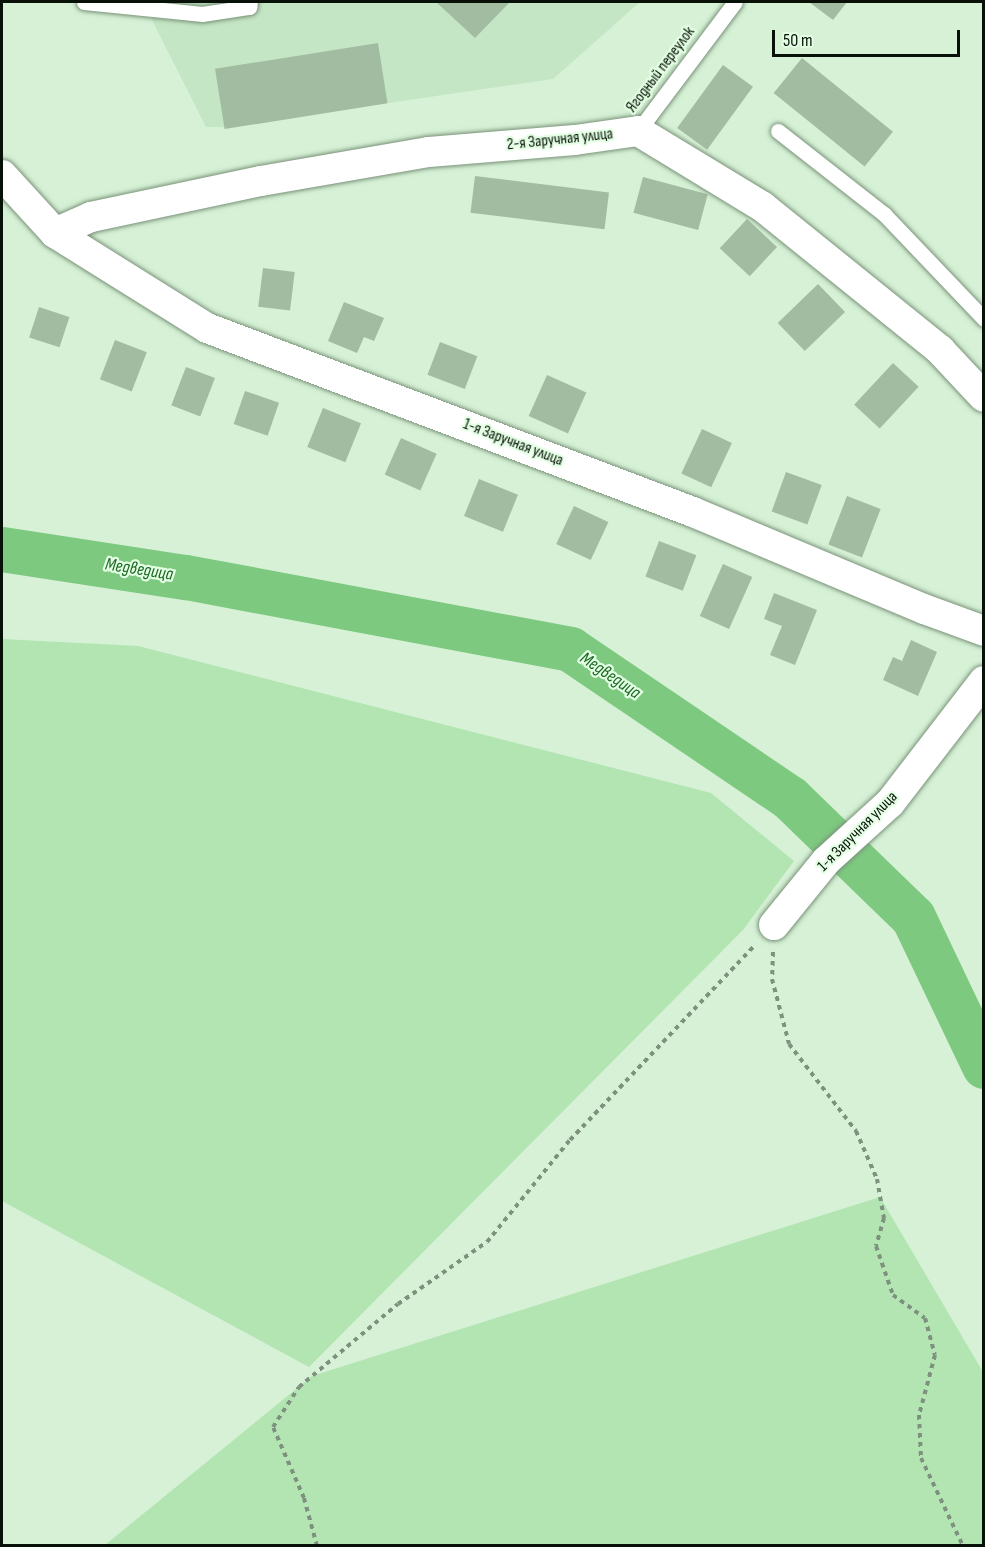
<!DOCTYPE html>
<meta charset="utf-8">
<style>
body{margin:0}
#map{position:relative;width:985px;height:1547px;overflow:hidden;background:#d6f1d6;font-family:"Sofia Sans Condensed",sans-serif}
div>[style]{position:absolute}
.built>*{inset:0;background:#c5e6c5}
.green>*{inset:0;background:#b2e5b2}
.river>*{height:45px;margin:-22.5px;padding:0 22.5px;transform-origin:22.5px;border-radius:22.5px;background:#7ec980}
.building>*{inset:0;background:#a2bca2;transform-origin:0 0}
.path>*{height:4px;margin-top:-2px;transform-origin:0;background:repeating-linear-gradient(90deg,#7e917e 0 4.5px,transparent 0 9px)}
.roads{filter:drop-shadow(0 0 2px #799279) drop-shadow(0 0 2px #799279)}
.service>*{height:15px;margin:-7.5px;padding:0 7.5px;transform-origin:7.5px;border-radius:7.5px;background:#fff}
.minor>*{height:30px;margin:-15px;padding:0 15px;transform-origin:15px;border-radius:15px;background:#fff}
span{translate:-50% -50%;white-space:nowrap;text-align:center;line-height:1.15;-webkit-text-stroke:4.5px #e3ffe3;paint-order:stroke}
.street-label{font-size:16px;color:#081108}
.water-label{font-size:18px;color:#1d6825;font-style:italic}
.frame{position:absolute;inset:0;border:3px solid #081108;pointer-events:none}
.scale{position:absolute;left:772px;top:30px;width:188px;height:27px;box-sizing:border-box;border:3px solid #081108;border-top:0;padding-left:8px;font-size:18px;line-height:21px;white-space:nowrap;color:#081108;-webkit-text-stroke:4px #e3ffe3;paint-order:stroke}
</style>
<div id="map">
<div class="built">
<div style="clip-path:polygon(143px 2px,640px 2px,553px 79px,224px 127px,206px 127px)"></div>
</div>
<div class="green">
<div style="clip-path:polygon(2px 639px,138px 646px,711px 793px,794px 861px,743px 930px,309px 1367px,2px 1201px)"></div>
<div style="clip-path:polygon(880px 1197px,983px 1372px,983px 1545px,105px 1545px,312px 1376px)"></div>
</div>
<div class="river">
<div style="left:2px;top:549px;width:186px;rotate:8.7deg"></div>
<div style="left:186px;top:577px;width:391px;rotate:10.6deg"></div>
<div style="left:570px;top:649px;width:266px;rotate:34.1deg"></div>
<div style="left:790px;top:798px;width:171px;rotate:44.1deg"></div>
<div style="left:913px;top:917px;width:165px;rotate:64.5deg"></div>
</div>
<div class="building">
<div style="clip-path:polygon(436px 2px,507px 2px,509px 3px,475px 38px)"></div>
<div style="clip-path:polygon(809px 2px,847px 2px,833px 20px)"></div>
<div style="left:378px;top:43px;width:61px;height:165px;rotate:81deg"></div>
<div style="left:802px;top:58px;width:117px;height:45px;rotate:39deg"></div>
<div style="left:723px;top:65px;width:37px;height:78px;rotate:36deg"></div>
<div style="left:475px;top:176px;width:135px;height:37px;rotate:7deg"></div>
<div style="left:643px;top:177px;width:67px;height:37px;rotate:15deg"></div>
<div style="left:747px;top:219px;width:41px;height:40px;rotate:43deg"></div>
<div style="left:263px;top:268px;width:32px;height:39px;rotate:7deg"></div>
<div style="left:818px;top:284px;width:39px;height:56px;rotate:46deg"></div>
<div style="clip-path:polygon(344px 302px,384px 318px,374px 341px,364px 337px,357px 353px,328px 341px)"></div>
<div style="left:39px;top:307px;width:32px;height:32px;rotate:18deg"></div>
<div style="left:115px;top:340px;width:34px;height:42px;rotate:21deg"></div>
<div style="left:440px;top:342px;width:40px;height:35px;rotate:21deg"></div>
<div style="left:893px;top:363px;width:35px;height:57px;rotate:43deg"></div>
<div style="left:186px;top:367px;width:31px;height:41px;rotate:21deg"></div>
<div style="left:547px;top:375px;width:43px;height:45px;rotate:24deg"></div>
<div style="left:245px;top:391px;width:36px;height:35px;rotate:19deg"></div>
<div style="left:323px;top:408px;width:41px;height:42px;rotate:22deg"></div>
<div style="left:702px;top:429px;width:33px;height:49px;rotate:25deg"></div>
<div style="left:401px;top:438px;width:39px;height:40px;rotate:24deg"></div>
<div style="left:786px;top:472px;width:38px;height:42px;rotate:20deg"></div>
<div style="left:479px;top:479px;width:42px;height:40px;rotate:22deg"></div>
<div style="left:847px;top:496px;width:36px;height:52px;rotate:21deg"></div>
<div style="left:574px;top:506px;width:38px;height:42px;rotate:25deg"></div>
<div style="left:659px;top:541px;width:40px;height:38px;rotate:21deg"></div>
<div style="left:723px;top:564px;width:32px;height:57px;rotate:24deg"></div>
<div style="clip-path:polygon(774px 593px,817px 610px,795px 665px,770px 655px,782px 626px,764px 619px)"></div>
<div style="clip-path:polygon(911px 640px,937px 652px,918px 696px,883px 680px,893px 657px,902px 661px)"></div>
</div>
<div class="path">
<div style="left:773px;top:952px;width:27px;rotate:92deg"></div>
<div style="left:772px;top:979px;width:67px;rotate:75.3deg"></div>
<div style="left:789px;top:1044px;width:110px;rotate:52.4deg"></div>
<div style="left:856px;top:1131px;width:52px;rotate:66.4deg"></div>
<div style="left:877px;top:1179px;width:40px;rotate:80deg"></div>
<div style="left:884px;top:1218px;width:29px;rotate:106deg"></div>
<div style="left:876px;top:1246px;width:52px;rotate:70.9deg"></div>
<div style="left:893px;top:1295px;width:39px;rotate:36deg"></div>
<div style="left:925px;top:1318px;width:38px;rotate:75deg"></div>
<div style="left:935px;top:1355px;width:62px;rotate:104.9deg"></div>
<div style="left:919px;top:1415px;width:43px;rotate:87.3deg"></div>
<div style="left:921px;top:1458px;width:98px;rotate:64.5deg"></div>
<div style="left:317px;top:1546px;width:50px;rotate:-105.2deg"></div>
<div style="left:304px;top:1498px;width:77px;rotate:-113.6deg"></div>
<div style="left:273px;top:1427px;width:48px;rotate:-57deg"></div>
<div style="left:299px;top:1387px;width:129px;rotate:-40deg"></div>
<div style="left:398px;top:1304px;width:108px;rotate:-34.9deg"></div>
<div style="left:487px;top:1242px;width:132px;rotate:-50.9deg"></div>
<div style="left:570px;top:1140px;width:269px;rotate:-46.5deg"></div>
</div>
<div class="roads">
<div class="service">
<div style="left:84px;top:2px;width:119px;rotate:5.8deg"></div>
<div style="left:202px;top:14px;width:48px;rotate:-8.5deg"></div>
<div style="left:249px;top:7px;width:5px;rotate:-79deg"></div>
<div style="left:638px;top:131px;width:161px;rotate:-53.1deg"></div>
<div style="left:778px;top:131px;width:135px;rotate:38.1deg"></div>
<div style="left:884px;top:214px;width:145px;rotate:46.4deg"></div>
</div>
<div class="minor">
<div style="left:2px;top:175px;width:79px;rotate:47.6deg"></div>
<div style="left:55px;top:233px;width:179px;rotate:32deg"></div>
<div style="left:207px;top:328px;width:520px;rotate:20.74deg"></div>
<div style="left:693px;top:512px;width:251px;rotate:22.8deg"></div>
<div style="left:924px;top:609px;width:64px;rotate:20.1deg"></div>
<div style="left:55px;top:233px;width:39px;rotate:-24deg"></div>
<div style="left:91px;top:217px;width:174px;rotate:-12deg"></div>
<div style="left:261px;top:181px;width:170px;rotate:-9.8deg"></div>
<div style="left:429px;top:152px;width:146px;rotate:-4.7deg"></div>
<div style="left:575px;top:140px;width:64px;rotate:-8.1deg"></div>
<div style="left:638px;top:131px;width:146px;rotate:31.3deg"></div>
<div style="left:763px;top:207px;width:228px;rotate:38.9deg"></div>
<div style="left:940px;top:350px;width:64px;rotate:46.9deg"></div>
<div style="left:774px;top:925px;width:82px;rotate:-50.9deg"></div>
<div style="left:826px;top:861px;width:86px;rotate:-42.2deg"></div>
<div style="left:890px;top:803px;width:154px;rotate:-52.4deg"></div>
</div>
</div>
<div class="street-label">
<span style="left:661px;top:70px;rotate:-53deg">Ягодный переулок</span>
<span style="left:560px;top:140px;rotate:-6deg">2-я Заручная улица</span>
<span style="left:513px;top:443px;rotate:21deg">1-я Заручная улица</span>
<span style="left:858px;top:832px;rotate:-45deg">1-я Заручная улица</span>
</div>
<div class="water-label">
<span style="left:139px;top:570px;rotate:9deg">Медведица</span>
<span style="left:610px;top:676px;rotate:34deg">Медведица</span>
</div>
<div class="frame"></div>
<div class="scale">50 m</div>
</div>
